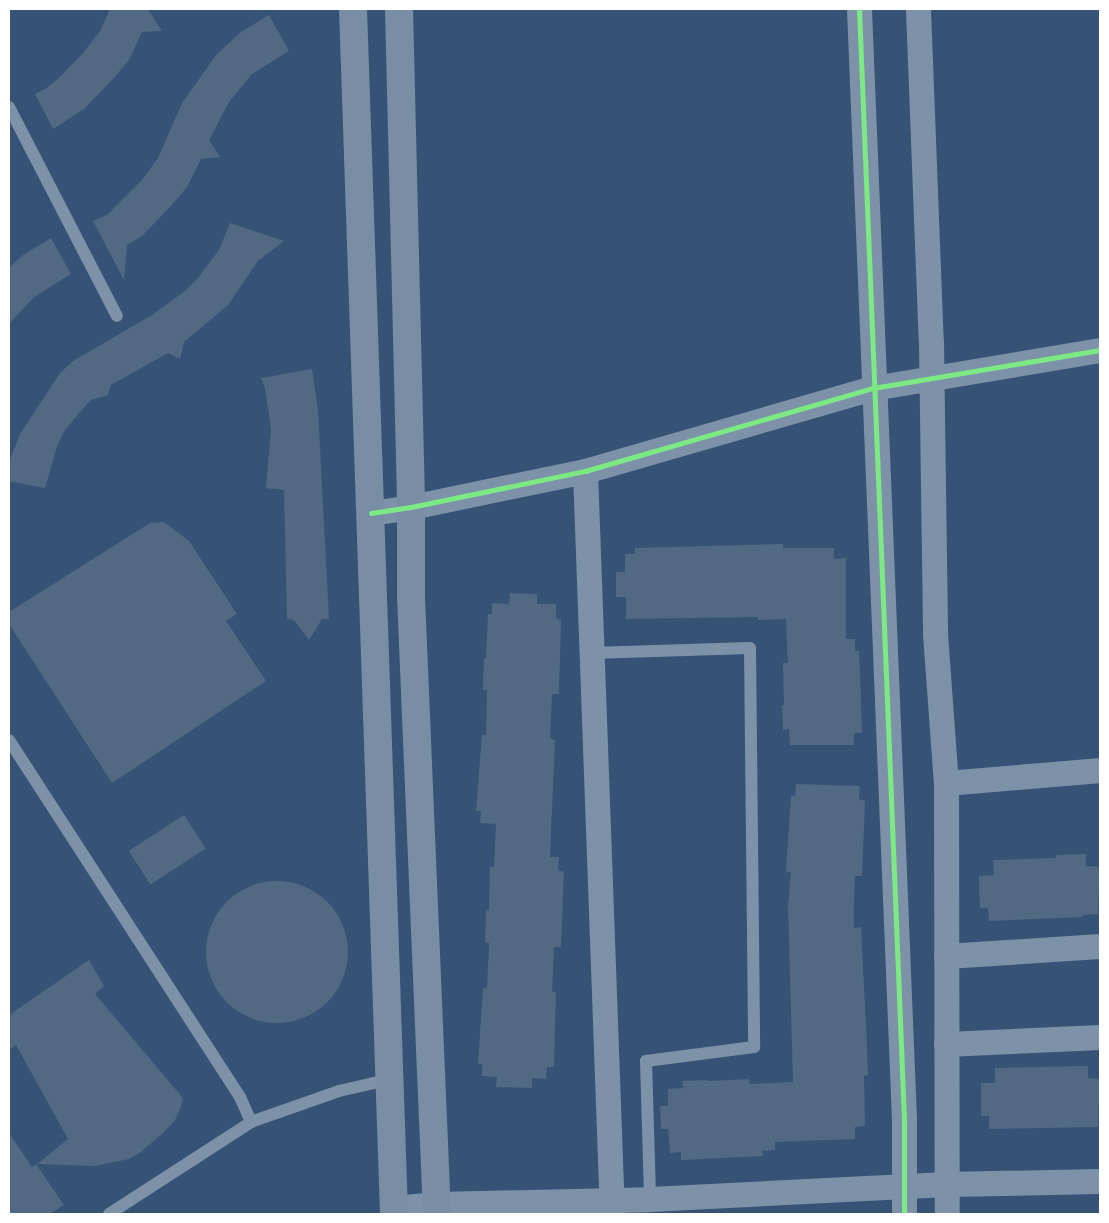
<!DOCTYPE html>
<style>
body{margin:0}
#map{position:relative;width:1109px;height:1223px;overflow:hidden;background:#365274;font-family:Rubik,sans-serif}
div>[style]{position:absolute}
.building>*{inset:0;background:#526984;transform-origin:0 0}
.round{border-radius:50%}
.lane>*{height:12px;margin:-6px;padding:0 6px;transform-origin:6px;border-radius:6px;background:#7d92a8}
.street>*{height:25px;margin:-12.5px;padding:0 12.5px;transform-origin:12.5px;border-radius:12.5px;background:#7d92a8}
.secondary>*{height:28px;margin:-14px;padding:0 14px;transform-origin:14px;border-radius:14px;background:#798da4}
.cycleway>*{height:5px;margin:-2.5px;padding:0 2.5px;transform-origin:2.5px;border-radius:2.5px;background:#7ce984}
span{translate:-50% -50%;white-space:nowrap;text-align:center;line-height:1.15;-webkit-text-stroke:4.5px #1b4f8f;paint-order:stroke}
.frame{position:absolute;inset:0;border:10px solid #fff;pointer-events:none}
</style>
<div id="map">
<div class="building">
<div style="clip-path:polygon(110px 9px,148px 9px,162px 31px,142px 32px,129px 60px,112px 80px,84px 109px,53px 129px,35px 94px,48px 87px,61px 76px,83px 53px,100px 31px)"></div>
<div style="clip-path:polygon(269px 15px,289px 51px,252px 74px,229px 102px,209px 140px,220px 157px,201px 159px,187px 187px,170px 207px,142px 236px,127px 245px,124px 280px,93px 221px,107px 215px,142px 180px,158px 158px,182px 103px,217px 54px,241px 32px)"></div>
<div style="clip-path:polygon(230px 223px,284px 241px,258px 261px,228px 305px,184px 342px,180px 359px,168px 353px,111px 385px,108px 395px,91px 400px,86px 405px,65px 430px,57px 446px,45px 488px,9px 481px,9px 462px,20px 434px,60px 373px,73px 361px,152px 315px,185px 291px,197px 279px,219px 250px)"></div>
<div style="clip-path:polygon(51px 238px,71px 274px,34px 297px,9px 324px,9px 268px,23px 255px)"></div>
<div style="clip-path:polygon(312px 369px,318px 410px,329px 619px,322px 619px,309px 640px,294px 620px,287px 619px,284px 490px,266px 488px,271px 430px,265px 388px,261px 378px)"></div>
<div style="clip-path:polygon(164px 522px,189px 541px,237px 614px,226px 621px,266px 681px,112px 783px,9px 624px,9px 612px,150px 523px)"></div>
<div style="clip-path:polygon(783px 544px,783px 548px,834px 548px,834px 559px,846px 558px,846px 639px,855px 639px,855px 651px,859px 651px,862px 733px,854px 733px,854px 745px,790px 745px,789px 729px,783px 730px,782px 705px,784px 705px,783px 663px,788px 663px,786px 619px,758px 620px,758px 617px,626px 619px,626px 597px,616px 597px,616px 572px,625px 572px,625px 554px,635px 554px,635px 548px)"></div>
<div style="clip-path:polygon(510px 593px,537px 594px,537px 604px,556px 604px,556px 618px,561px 620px,559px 694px,552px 694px,550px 738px,555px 740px,550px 857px,559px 857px,558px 870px,564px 872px,561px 947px,554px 947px,552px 991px,556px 993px,554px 1067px,547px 1067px,546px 1079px,532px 1078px,532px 1088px,496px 1087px,497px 1077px,482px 1076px,482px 1064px,478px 1064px,483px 988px,487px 988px,489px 943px,485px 942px,486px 910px,489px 911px,490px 867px,494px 867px,496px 824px,480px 823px,481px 811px,476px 811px,482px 735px,486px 735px,487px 690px,483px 690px,484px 658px,486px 658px,488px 614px,492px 614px,492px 603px,509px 604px)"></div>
<div style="clip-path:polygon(796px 784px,860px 786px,859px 799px,865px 801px,862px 876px,855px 876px,854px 902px,854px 928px,861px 927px,867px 1046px,868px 1075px,864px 1076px,865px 1126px,855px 1127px,855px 1139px,775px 1142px,775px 1150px,762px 1151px,763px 1156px,681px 1160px,681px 1152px,670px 1153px,668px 1129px,661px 1129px,660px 1106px,668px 1106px,668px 1089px,683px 1088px,682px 1081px,707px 1080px,707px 1081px,749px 1079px,750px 1084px,793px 1082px,788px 906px,791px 872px,786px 872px,791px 796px,795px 796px)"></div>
<div style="left:184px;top:815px;width:40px;height:66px;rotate:57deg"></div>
<div style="clip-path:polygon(1086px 854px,1086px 866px,1100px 867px,1098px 914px,1083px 915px,1083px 917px,989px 921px,988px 908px,980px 908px,979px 876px,994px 875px,993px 860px,1056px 858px,1056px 855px)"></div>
<div class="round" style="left:206px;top:881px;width:142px;height:142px"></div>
<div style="clip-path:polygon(89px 960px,104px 986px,95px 994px,183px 1098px,181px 1107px,175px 1120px,164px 1132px,141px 1152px,129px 1159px,95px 1166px,37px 1164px,68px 1139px,16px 1045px,9px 1050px,9px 1015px)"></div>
<div style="clip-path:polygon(1088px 1066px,1088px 1078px,1100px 1079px,1098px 1127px,989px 1129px,989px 1116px,981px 1116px,981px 1083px,995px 1083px,995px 1068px)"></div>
<div style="clip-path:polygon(9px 1133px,32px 1167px,36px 1164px,64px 1205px,49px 1214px,9px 1214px)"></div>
</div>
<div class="lane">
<div style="left:9px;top:107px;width:235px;rotate:62.7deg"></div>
<div style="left:592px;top:653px;width:158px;rotate:-1.8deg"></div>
<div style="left:750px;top:648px;width:399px;rotate:89.4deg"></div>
<div style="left:754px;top:1047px;width:109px;rotate:172.6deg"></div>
<div style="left:646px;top:1061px;width:138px;rotate:88.3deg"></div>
<div style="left:9px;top:740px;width:425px;rotate:57.1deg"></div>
<div style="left:240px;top:1097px;width:27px;rotate:66deg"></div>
<div style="left:109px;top:1214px;width:169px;rotate:-32.9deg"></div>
<div style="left:251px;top:1122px;width:93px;rotate:-19.4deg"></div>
<div style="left:339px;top:1091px;width:53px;rotate:-13deg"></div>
</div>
<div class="street">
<div style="left:859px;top:9px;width:1113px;rotate:87.68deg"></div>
<div style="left:904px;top:1121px;width:93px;rotate:90deg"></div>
<div style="left:918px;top:9px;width:333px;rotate:87.8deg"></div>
<div style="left:931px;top:342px;width:292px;rotate:89.2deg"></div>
<div style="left:935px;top:634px;width:149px;rotate:85.8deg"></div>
<div style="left:946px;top:783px;width:431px;rotate:89.9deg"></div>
<div style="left:585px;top:471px;width:743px;rotate:87.92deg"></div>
<div style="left:371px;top:513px;width:40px;rotate:-8.5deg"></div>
<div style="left:411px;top:507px;width:178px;rotate:-11.7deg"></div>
<div style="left:585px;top:471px;width:300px;rotate:-16.1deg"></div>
<div style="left:873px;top:388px;width:230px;rotate:-9.5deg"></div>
<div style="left:946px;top:783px;width:155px;rotate:-4.8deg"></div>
<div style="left:946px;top:956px;width:154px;rotate:-3.7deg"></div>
<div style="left:946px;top:1044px;width:154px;rotate:-2.6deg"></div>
<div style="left:394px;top:1208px;width:43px;rotate:-5.3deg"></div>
<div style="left:437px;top:1204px;width:213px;rotate:-1.3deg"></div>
<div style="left:650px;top:1199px;width:296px;rotate:-2.9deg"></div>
<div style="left:946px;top:1184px;width:154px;rotate:-1.1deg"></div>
</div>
<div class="secondary">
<div style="left:353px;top:9px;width:1206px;rotate:88.05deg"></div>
<div style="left:399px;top:9px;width:498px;rotate:88.6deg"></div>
<div style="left:411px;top:507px;width:90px;rotate:90deg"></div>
<div style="left:411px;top:597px;width:618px;rotate:87.59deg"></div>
</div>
<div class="cycleway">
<div style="left:859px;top:9px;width:1113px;rotate:87.68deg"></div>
<div style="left:904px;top:1121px;width:93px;rotate:90deg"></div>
<div style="left:371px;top:513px;width:40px;rotate:-8.5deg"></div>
<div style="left:411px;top:507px;width:178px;rotate:-11.7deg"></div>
<div style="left:585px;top:471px;width:300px;rotate:-16.1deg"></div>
<div style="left:873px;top:388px;width:230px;rotate:-9.5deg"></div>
</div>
<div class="frame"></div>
</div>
